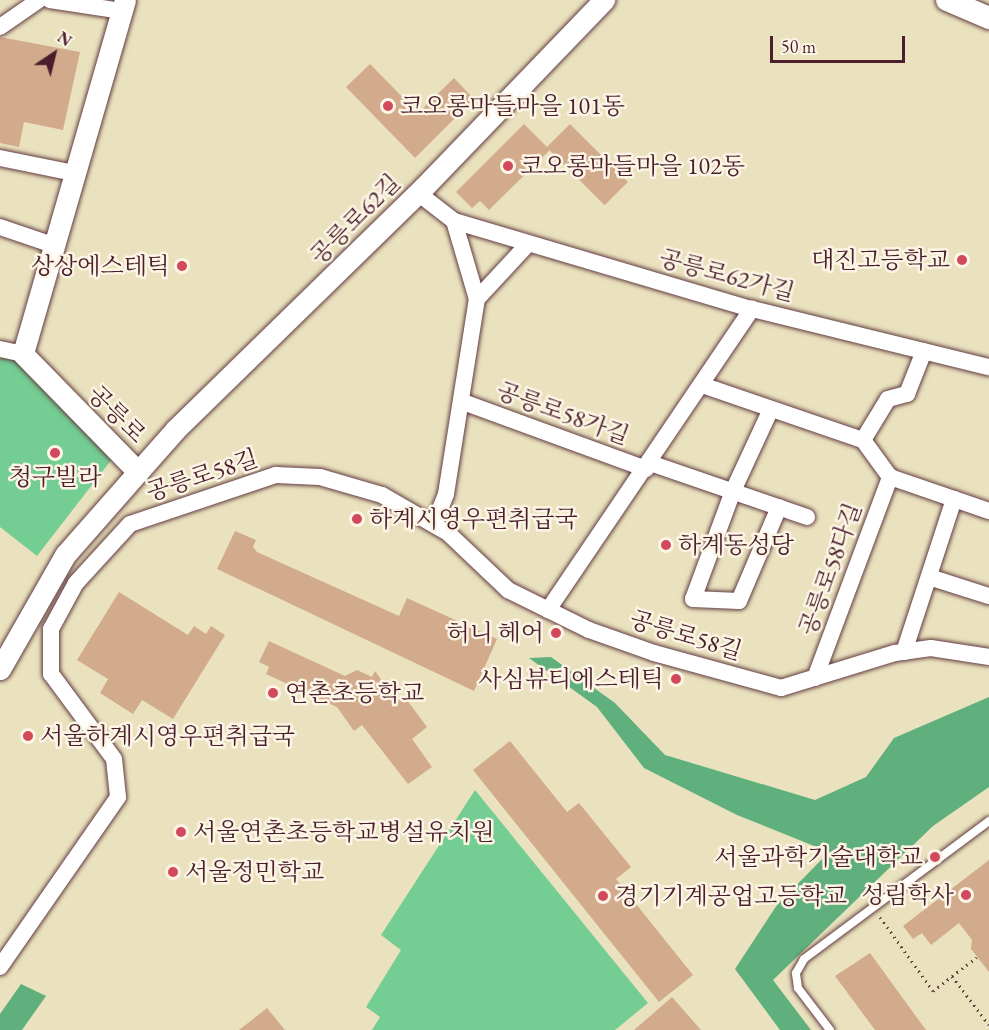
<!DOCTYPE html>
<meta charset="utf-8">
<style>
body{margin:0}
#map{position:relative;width:989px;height:1030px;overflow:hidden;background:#eae2be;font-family:"EB Garamond","Noto Serif KR",serif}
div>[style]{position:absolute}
.green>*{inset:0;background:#74cd93}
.forest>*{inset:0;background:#5fb07d}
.building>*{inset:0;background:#d2ab8d;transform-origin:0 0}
.path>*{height:3px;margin-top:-1.5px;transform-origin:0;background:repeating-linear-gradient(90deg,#623c41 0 1.5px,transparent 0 6px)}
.roads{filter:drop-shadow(0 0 2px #623c41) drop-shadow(0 0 2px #623c41)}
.service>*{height:8px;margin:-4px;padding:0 4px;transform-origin:4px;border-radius:4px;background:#fff}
.minor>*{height:16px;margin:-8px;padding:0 8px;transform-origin:8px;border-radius:8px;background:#fff}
.tertiary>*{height:21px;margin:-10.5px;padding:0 10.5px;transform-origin:10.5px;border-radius:10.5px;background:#fff}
.secondary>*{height:22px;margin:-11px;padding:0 11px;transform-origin:11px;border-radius:11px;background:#fff}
.dots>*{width:16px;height:16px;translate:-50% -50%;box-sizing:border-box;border:3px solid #fcf5e5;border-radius:50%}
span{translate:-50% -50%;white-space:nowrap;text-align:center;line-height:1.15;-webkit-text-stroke:5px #fcf5e5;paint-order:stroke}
.poi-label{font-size:24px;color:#4a1f2b}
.left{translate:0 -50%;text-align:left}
.right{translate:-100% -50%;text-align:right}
.street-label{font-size:24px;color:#4a1f2b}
.north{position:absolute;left:24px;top:24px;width:60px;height:60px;-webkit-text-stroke:4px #fcf5e5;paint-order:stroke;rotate:35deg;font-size:16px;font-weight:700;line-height:24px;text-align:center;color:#4a1f2b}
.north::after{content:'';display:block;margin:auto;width:21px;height:27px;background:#4a1f2b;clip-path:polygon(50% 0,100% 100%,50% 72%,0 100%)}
.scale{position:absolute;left:770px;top:36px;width:135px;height:27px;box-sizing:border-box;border:3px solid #4a1f2b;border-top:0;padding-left:8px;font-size:18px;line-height:21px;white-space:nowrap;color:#4a1f2b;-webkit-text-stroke:4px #fcf5e5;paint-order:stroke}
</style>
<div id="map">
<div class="green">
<div style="clip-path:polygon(0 357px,20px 362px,112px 459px,37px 556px,0 527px)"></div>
<div style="clip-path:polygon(475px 790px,648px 1003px,615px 1030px,372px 1030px,380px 1017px,366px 1007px,401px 950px,381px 935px)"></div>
</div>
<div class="forest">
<div style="clip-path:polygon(551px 657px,615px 703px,665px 755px,815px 800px,866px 777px,894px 738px,989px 697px,989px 787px,933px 826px,773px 980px,811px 1030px,780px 1030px,735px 969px,777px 905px,829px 852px,737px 815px,644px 768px,597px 707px,529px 658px)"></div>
<div style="clip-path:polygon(21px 984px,46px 996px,22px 1030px,0 1030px,0 1014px)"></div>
</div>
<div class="building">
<div style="clip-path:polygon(0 37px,80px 52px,63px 130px,24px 122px,19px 147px,0 143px)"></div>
<div style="clip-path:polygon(370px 64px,418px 113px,454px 78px,474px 99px,415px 158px,346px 87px)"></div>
<div style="clip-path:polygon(524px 124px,550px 150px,489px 210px,480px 201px,472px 208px,456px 192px)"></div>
<div style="left:570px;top:124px;width:82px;height:33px;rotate:45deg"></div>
<div style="clip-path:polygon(235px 531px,256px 540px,253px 547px,257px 552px,399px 616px,407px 598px,497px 639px,474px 691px,217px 569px)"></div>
<div style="clip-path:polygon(119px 592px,188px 635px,194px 626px,206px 634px,211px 626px,225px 635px,173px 719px,142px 700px,133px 714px,100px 693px,108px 679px,77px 660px)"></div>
<div style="clip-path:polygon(269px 641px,345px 676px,357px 670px,372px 677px,375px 671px,397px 701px,404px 696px,427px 727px,412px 739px,432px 767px,408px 784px,362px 725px,354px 731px,337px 707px,266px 674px,269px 667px,259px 662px)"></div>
<div style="clip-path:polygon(510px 741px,567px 812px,579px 803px,631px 867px,616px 879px,693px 975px,659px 1002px,473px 770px)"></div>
<div style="clip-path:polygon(989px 860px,989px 972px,971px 949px,972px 940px,959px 923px,931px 945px,922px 933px,913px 939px,903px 926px)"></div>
<div style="clip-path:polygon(870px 953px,926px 1030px,875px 1030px,835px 976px)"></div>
<div style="clip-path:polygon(672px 997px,701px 1030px,634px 1030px)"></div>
<div style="clip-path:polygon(267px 1008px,285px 1030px,239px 1030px)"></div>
</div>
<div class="path">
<div style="left:880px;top:917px;width:91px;rotate:54.4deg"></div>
<div style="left:933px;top:991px;width:24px;rotate:-38deg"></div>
<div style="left:952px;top:976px;width:61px;rotate:52.9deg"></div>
<div style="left:952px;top:976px;width:31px;rotate:-37deg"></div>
</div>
<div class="roads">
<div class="service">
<div style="left:830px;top:1030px;width:53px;rotate:-127.3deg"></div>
<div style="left:798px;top:988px;width:15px;rotate:-98deg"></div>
<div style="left:796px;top:973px;width:16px;rotate:-60deg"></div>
<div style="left:804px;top:959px;width:231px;rotate:-36.7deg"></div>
</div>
<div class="minor">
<div style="left:50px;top:0;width:73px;rotate:8.7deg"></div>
<div style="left:0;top:27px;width:47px;rotate:-34.7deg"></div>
<div style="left:0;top:158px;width:76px;rotate:11.5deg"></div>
<div style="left:418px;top:193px;width:46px;rotate:37.9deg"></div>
<div style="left:454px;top:221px;width:311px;rotate:16.5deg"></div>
<div style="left:752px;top:309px;width:244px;rotate:13.8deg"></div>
<div style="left:454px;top:221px;width:81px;rotate:73.6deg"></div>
<div style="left:0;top:227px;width:56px;rotate:18.8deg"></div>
<div style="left:0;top:349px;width:24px;rotate:12deg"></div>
<div style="left:702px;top:385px;width:170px;rotate:18.9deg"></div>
<div style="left:463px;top:402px;width:195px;rotate:20.1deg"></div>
<div style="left:771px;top:409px;width:90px;rotate:114.9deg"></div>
<div style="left:733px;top:491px;width:115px;rotate:110.3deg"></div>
<div style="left:693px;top:599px;width:46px;rotate:2.5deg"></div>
<div style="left:739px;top:601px;width:102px;rotate:-66.9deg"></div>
<div style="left:863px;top:440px;width:46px;rotate:53.9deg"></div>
<div style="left:890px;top:477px;width:105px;rotate:19deg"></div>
<div style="left:863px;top:440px;width:48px;rotate:-58.6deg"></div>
<div style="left:888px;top:399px;width:20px;rotate:-15deg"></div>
<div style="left:907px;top:394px;width:46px;rotate:-68.4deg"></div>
<div style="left:650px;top:463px;width:166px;rotate:19deg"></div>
<div style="left:434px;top:524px;width:32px;rotate:-68deg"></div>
<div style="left:446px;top:494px;width:197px;rotate:-81deg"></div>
<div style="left:477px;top:299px;width:75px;rotate:-47.2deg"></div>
<div style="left:929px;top:577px;width:63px;rotate:17.6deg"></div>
<div style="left:548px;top:610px;width:364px;rotate:-55.9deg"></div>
<div style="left:904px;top:652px;width:161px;rotate:-71.9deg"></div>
<div style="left:815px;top:678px;width:215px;rotate:-69.5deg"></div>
<div style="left:0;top:967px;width:207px;rotate:-55.2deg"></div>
<div style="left:118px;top:797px;width:38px;rotate:-96deg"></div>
<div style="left:114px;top:759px;width:106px;rotate:-126.5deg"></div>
<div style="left:51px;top:674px;width:45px;rotate:-90deg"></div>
<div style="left:51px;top:629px;width:52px;rotate:-61.5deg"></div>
<div style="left:76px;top:583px;width:80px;rotate:-47.5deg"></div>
<div style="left:130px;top:524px;width:154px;rotate:-18.6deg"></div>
<div style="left:276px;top:475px;width:44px;rotate:2.6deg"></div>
<div style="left:320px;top:477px;width:65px;rotate:16.2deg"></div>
<div style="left:382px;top:495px;width:76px;rotate:29.9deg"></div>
<div style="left:448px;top:533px;width:83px;rotate:43.5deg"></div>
<div style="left:508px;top:590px;width:90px;rotate:26.3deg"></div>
<div style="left:589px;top:630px;width:69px;rotate:19.5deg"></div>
<div style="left:654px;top:653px;width:132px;rotate:15.4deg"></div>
<div style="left:781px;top:688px;width:119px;rotate:-17.1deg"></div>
<div style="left:895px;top:653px;width:36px;rotate:-8deg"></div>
<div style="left:931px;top:648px;width:59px;rotate:8.8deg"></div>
</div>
<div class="tertiary">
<div style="left:125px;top:0;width:368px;rotate:106.1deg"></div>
<div style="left:23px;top:354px;width:165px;rotate:45.7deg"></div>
<div style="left:0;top:669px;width:131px;rotate:-60.3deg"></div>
<div style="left:65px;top:555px;width:111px;rotate:-48.7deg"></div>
<div style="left:138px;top:472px;width:57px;rotate:-48.5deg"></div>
<div style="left:176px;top:429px;width:347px;rotate:-44.3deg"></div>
<div style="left:424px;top:187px;width:260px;rotate:-46.1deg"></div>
</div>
<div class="secondary">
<div style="left:947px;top:0;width:46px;rotate:23.2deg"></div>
</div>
</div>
<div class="dots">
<div style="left:388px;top:106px;background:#d1495b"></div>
<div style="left:508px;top:166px;background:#d1495b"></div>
<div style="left:962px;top:260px;background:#d1495b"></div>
<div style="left:182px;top:266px;background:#d1495b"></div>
<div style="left:55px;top:453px;background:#d1495b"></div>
<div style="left:357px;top:519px;background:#d1495b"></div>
<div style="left:666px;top:545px;background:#d1495b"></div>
<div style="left:556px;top:633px;background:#d1495b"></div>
<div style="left:676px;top:679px;background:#d1495b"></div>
<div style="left:273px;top:693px;background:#d1495b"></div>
<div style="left:28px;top:736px;background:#d1495b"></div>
<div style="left:181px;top:832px;background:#d1495b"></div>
<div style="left:935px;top:857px;background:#d1495b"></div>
<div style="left:173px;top:872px;background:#d1495b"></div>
<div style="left:966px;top:895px;background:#d1495b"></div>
<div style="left:603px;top:896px;background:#d1495b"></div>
</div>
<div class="poi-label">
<span class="left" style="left:400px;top:106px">코오롱마들마을 101동</span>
<span class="left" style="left:520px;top:166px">코오롱마들마을 102동</span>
<span class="right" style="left:950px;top:260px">대진고등학교</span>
<span class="right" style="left:170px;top:266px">상상에스테틱</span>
<span style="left:55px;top:477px">청구빌라</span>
<span class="left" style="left:369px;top:519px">하계시영우편취급국</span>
<span class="left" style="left:678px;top:545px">하계동성당</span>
<span class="right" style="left:544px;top:633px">허니 헤어</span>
<span class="right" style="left:664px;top:679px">사심뷰티에스테틱</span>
<span class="left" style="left:285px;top:693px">연촌초등학교</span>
<span class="left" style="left:40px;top:736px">서울하계시영우편취급국</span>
<span class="left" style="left:193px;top:832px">서울연촌초등학교병설유치원</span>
<span class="right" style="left:923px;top:857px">서울과학기술대학교</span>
<span class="left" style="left:185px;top:872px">서울정민학교</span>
<span class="right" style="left:954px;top:895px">성림학사</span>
<span class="left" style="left:615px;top:896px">경기기계공업고등학교</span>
</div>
<div class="street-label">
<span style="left:355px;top:219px;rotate:-45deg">공릉로62길</span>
<span style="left:727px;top:275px;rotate:15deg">공릉로62가길</span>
<span style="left:563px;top:413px;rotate:20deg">공릉로58가길</span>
<span style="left:117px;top:414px;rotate:45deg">공릉로</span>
<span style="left:202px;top:475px;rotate:-18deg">공릉로58길</span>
<span style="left:830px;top:569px;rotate:-70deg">공릉로58다길</span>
<span style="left:686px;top:635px;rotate:17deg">공릉로58길</span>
</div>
<div class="north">N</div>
<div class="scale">50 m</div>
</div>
